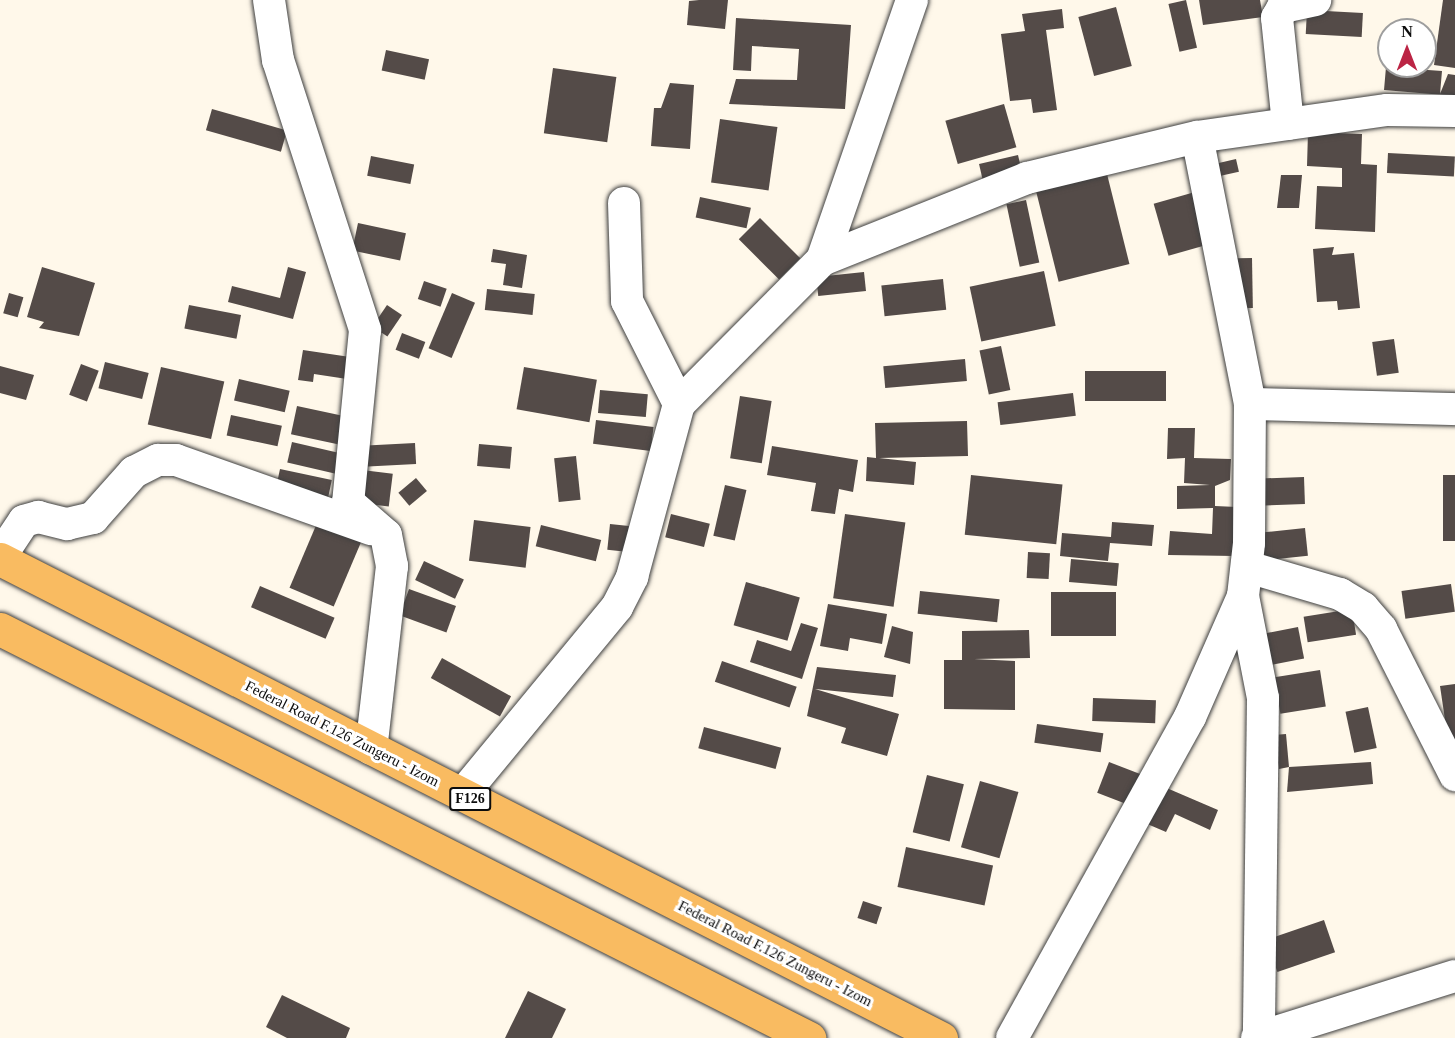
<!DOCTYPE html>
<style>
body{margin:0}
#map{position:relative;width:1455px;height:1038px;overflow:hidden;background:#fff8ea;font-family:"Times New Roman",serif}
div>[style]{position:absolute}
.building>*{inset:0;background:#544b48;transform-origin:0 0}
.roads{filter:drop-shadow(0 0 2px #3f3f3f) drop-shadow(0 0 2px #3f3f3f)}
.minor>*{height:32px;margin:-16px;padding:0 16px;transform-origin:16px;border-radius:16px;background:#fff}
.major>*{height:33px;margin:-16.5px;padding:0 16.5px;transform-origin:16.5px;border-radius:16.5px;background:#f9bb61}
span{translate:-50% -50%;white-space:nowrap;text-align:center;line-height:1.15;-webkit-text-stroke:6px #fff;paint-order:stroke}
.shield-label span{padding:2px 4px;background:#fff;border:2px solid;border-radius:4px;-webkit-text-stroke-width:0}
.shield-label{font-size:14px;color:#0c0c0c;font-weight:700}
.street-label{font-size:15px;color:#0c0c0c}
.north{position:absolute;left:1377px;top:18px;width:60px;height:60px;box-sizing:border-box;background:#fff;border:2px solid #9e9e9e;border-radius:50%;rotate:0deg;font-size:16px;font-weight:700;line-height:24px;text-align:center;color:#0c0c0c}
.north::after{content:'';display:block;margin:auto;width:21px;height:27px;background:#bb2444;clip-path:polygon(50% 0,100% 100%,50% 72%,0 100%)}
</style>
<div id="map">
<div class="building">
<div style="clip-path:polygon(699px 0,728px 0,725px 29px,687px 25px,689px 1px)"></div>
<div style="left:1186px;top:0;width:49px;height:18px;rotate:77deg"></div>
<div style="clip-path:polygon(1199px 0,1260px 0,1263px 17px,1203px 25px)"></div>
<div style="clip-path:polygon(1443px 0,1455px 0,1455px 68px,1434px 65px)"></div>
<div style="left:1116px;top:7px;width:61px;height:39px;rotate:75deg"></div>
<div style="clip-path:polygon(1062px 9px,1064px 28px,1046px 30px,1057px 110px,1033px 113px,1031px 99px,1010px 101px,1001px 34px,1025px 31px,1022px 14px)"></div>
<div style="left:1307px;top:10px;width:56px;height:24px;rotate:3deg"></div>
<div style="clip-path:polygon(736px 18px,851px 25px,845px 109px,729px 104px,736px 79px,797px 80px,799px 49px,752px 46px,751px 71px,733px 70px)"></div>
<div style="left:386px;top:50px;width:44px;height:21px;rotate:12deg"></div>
<div style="clip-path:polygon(1386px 67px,1442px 71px,1440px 94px,1448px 74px,1455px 75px,1455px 96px,1384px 90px)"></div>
<div style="left:553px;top:68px;width:64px;height:66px;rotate:8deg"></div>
<div style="clip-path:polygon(670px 83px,694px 85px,690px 149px,651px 146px,654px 108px,661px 108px)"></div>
<div style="left:1004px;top:104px;width:45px;height:61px;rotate:74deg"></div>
<div style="left:212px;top:109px;width:78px;height:22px;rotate:16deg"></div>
<div style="left:720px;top:119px;width:58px;height:64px;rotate:8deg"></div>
<div style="clip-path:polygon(1308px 132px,1362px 134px,1361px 164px,1377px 165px,1375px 232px,1315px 229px,1317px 186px,1342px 187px,1342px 168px,1307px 166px)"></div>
<div style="left:1388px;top:153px;width:67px;height:20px;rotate:3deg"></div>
<div style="left:1018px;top:155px;width:18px;height:40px;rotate:77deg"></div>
<div style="left:371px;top:156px;width:44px;height:20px;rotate:11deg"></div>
<div style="left:1236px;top:159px;width:13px;height:22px;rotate:77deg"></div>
<div style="left:1106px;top:170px;width:97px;height:73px;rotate:76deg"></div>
<div style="clip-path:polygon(1281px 175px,1302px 175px,1299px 208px,1277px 208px)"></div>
<div style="left:1195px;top:192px;width:54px;height:43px;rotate:74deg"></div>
<div style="left:700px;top:197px;width:52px;height:21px;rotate:12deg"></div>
<div style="left:1026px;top:200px;width:64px;height:20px;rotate:78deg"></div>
<div style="left:760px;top:218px;width:57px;height:30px;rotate:45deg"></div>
<div style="left:358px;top:223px;width:49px;height:28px;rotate:12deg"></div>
<div style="clip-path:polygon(1334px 247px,1332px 255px,1354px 253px,1360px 308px,1338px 310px,1337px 301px,1317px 302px,1313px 249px)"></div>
<div style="clip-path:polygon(493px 249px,527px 255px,522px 288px,503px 285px,506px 264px,491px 262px)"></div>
<div style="left:1252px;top:258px;width:50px;height:15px;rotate:89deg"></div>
<div style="clip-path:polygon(42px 267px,95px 283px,79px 336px,39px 328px,44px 322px,27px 317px)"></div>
<div style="clip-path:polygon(288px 267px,306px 272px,293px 319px,228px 302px,232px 286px,280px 298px)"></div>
<div style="left:1044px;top:271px;width:56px;height:76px;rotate:78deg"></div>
<div style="left:864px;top:272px;width:19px;height:48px;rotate:84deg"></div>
<div style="left:943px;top:279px;width:31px;height:62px;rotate:84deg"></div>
<div style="left:424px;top:281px;width:24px;height:19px;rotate:19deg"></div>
<div style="left:487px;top:289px;width:48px;height:21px;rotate:6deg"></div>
<div style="left:9px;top:293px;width:15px;height:21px;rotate:16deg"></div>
<div style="left:452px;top:293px;width:25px;height:60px;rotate:23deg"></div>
<div style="left:189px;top:305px;width:53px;height:24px;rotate:11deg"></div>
<div style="left:387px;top:305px;width:18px;height:26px;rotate:34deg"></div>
<div style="left:402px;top:333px;width:25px;height:18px;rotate:21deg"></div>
<div style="left:1394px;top:339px;width:34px;height:22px;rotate:82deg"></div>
<div style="left:1001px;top:346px;width:45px;height:22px;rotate:78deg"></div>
<div style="clip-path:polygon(303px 350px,350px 357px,347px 379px,314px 374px,313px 382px,298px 380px)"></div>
<div style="left:965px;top:359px;width:22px;height:82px;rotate:85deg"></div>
<div style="left:105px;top:362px;width:45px;height:27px;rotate:14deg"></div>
<div style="left:81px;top:364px;width:19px;height:33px;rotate:21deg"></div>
<div style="clip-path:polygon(0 366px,34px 375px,26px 400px,0 393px)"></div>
<div style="left:161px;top:367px;width:65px;height:59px;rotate:13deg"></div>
<div style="left:524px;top:367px;width:74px;height:43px;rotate:10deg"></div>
<div style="left:1085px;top:371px;width:81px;height:30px"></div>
<div style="left:239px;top:379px;width:52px;height:22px;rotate:13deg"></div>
<div style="left:600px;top:390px;width:48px;height:23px;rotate:5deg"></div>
<div style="left:1073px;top:393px;width:23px;height:76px;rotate:83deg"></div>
<div style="left:740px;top:396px;width:32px;height:63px;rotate:9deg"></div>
<div style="left:297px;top:406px;width:49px;height:29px;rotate:12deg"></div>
<div style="left:231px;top:415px;width:52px;height:21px;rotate:12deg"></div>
<div style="left:596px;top:420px;width:58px;height:24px;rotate:7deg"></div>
<div style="clip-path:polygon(967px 421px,968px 456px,879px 458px,916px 462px,914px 485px,866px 481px,867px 457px,876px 458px,875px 423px)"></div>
<div style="clip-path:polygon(1168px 428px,1195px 428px,1194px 458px,1231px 459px,1230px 480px,1215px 486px,1215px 506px,1237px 507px,1235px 556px,1168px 555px,1170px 531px,1212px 534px,1213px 508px,1177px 509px,1177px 486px,1210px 485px,1184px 483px,1185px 458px,1167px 459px)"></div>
<div style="left:292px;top:442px;width:53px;height:21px;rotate:13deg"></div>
<div style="left:415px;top:443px;width:21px;height:53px;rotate:87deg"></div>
<div style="left:479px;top:444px;width:33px;height:22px;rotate:5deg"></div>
<div style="clip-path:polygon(772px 446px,858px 460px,853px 492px,839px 489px,835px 514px,811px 511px,816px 483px,767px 475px)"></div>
<div style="left:576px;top:456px;width:44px;height:22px;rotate:84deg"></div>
<div style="left:280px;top:469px;width:53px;height:20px;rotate:12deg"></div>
<div style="left:362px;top:470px;width:31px;height:33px;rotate:7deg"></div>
<div style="left:971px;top:475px;width:92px;height:60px;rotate:6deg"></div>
<div style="left:1443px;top:475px;width:12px;height:66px"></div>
<div style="left:1304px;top:477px;width:27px;height:48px;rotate:88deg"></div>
<div style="left:416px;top:478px;width:17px;height:23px;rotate:50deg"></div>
<div style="left:725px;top:485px;width:22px;height:52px;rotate:13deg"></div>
<div style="left:671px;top:514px;width:40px;height:24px;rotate:14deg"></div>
<div style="left:845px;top:514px;width:61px;height:85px;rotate:8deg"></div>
<div style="left:320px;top:516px;width:48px;height:78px;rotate:23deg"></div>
<div style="left:474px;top:520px;width:57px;height:41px;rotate:7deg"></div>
<div style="clip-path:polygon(1112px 522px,1154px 525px,1152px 546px,1110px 543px,1108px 561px,1060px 556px,1062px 533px,1111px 537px)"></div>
<div style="left:610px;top:524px;width:19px;height:26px;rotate:6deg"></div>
<div style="left:541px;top:525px;width:62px;height:22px;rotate:14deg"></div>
<div style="left:1305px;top:528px;width:28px;height:44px;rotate:84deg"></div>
<div style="left:1028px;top:552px;width:22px;height:26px;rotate:3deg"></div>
<div style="left:1071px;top:559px;width:48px;height:23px;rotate:5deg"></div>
<div style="left:424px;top:561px;width:44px;height:21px;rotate:25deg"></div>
<div style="left:746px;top:582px;width:56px;height:45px;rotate:16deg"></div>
<div style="left:1451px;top:584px;width:28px;height:50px;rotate:82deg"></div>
<div style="left:260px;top:586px;width:81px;height:23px;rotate:23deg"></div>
<div style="left:409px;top:589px;width:50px;height:28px;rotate:20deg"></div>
<div style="left:920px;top:591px;width:80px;height:23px;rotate:6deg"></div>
<div style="left:1051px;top:592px;width:65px;height:44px"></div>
<div style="clip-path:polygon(828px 604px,887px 614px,882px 644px,850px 638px,848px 651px,820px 646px)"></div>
<div style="left:1352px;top:609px;width:26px;height:49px;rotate:81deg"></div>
<div style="clip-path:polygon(801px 623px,818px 628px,802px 679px,750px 662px,757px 640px,791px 651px)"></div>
<div style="clip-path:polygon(892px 626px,913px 632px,910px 664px,884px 657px)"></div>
<div style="left:1298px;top:627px;width:32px;height:34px;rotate:79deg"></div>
<div style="clip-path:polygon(1029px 630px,1030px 658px,974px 659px,1015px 661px,1015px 710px,944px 709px,944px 660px,962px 660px,962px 631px)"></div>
<div style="left:442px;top:658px;width:79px;height:23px;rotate:29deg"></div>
<div style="left:722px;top:661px;width:79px;height:22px;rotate:19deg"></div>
<div style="clip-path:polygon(817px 667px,896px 675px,893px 697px,815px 689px,899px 714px,887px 756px,841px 743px,846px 728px,807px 716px)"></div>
<div style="left:1320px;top:670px;width:37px;height:46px;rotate:81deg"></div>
<div style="clip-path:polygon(1455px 684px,1455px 746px,1449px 747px,1440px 686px)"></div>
<div style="left:1093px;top:698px;width:63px;height:23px;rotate:2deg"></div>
<div style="left:1368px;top:707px;width:42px;height:23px;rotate:78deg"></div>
<div style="left:1037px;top:724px;width:67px;height:19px;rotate:8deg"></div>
<div style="left:704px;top:727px;width:80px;height:22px;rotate:15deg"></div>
<div style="clip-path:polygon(1286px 734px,1289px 767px,1279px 769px,1274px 735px)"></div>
<div style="left:1109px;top:762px;width:34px;height:33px;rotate:21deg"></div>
<div style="clip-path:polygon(1371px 762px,1373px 784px,1287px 792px,1289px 767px)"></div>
<div style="left:927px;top:775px;width:38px;height:59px;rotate:14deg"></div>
<div style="left:980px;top:781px;width:40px;height:69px;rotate:16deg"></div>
<div style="clip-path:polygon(1162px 786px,1218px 810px,1210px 830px,1175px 814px,1166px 832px,1145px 823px)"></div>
<div style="left:906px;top:847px;width:89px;height:41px;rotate:12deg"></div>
<div style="left:863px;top:901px;width:20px;height:18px;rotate:18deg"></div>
<div style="left:1324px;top:920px;width:34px;height:61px;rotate:71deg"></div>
<div style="clip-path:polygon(528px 991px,566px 1009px,552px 1038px,505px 1038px)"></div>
<div style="clip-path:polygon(282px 995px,350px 1028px,346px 1038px,287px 1038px,266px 1027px)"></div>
</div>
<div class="roads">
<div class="minor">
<div style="left:269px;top:0;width:61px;rotate:81.5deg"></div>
<div style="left:278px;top:60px;width:284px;rotate:72.1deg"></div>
<div style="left:365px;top:330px;width:173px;rotate:95.6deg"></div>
<div style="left:348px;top:502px;width:50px;rotate:41deg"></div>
<div style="left:386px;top:535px;width:32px;rotate:79deg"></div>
<div style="left:392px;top:566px;width:184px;rotate:96.5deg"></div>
<div style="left:1288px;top:124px;width:107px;rotate:-95.9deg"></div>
<div style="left:1277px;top:18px;width:13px;rotate:-61deg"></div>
<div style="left:1283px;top:7px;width:33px;rotate:-12deg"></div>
<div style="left:624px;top:203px;width:98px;rotate:88.2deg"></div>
<div style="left:627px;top:301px;width:115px;rotate:63.2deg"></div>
<div style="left:822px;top:260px;width:221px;rotate:-21.8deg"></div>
<div style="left:1027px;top:178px;width:175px;rotate:-13.6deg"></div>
<div style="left:1197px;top:137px;width:192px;rotate:-8.1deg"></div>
<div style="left:1387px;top:110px;width:68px;rotate:0.8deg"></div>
<div style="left:1250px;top:404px;width:205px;rotate:1.4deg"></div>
<div style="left:0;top:557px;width:43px;rotate:-56.3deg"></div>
<div style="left:24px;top:521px;width:15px;rotate:-16deg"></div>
<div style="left:38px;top:517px;width:30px;rotate:14deg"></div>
<div style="left:67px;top:524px;width:27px;rotate:-13deg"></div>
<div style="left:93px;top:518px;width:62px;rotate:-48.3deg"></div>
<div style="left:134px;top:472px;width:27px;rotate:-27deg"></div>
<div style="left:158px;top:460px;width:18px"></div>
<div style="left:176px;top:460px;width:207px;rotate:19.5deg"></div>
<div style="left:1248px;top:567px;width:96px;rotate:16.4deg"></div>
<div style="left:1340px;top:594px;width:27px;rotate:31deg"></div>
<div style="left:1363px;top:608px;width:28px;rotate:49deg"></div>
<div style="left:1381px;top:629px;width:164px;rotate:63.1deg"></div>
<div style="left:1243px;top:596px;width:104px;rotate:78.9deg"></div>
<div style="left:1263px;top:698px;width:339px;rotate:90.7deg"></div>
<div style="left:462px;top:795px;width:244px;rotate:-50.5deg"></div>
<div style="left:617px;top:607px;width:34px;rotate:-63deg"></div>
<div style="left:632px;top:577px;width:179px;rotate:-74.8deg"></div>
<div style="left:679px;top:404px;width:203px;rotate:-45.2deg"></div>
<div style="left:822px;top:260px;width:275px;rotate:-70.9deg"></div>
<div style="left:1012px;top:1038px;width:367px;rotate:-61deg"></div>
<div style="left:1190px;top:717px;width:132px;rotate:-66.3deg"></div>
<div style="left:1243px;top:596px;width:53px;rotate:-83.5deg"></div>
<div style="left:1249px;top:543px;width:139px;rotate:-89.6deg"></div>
<div style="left:1250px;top:404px;width:272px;rotate:-101.2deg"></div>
<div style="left:1257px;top:1038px;width:207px;rotate:-17.4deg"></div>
</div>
<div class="major">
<div style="left:0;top:559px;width:1056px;rotate:26.98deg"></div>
<div style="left:0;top:629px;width:907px;rotate:26.82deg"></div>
</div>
</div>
<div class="shield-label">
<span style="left:470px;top:799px">F126</span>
</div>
<div class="street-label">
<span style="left:342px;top:734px;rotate:27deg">Federal Road F.126 Zungeru - Izom</span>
<span style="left:775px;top:954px;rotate:27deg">Federal Road F.126 Zungeru - Izom</span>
</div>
<div class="north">N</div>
</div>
